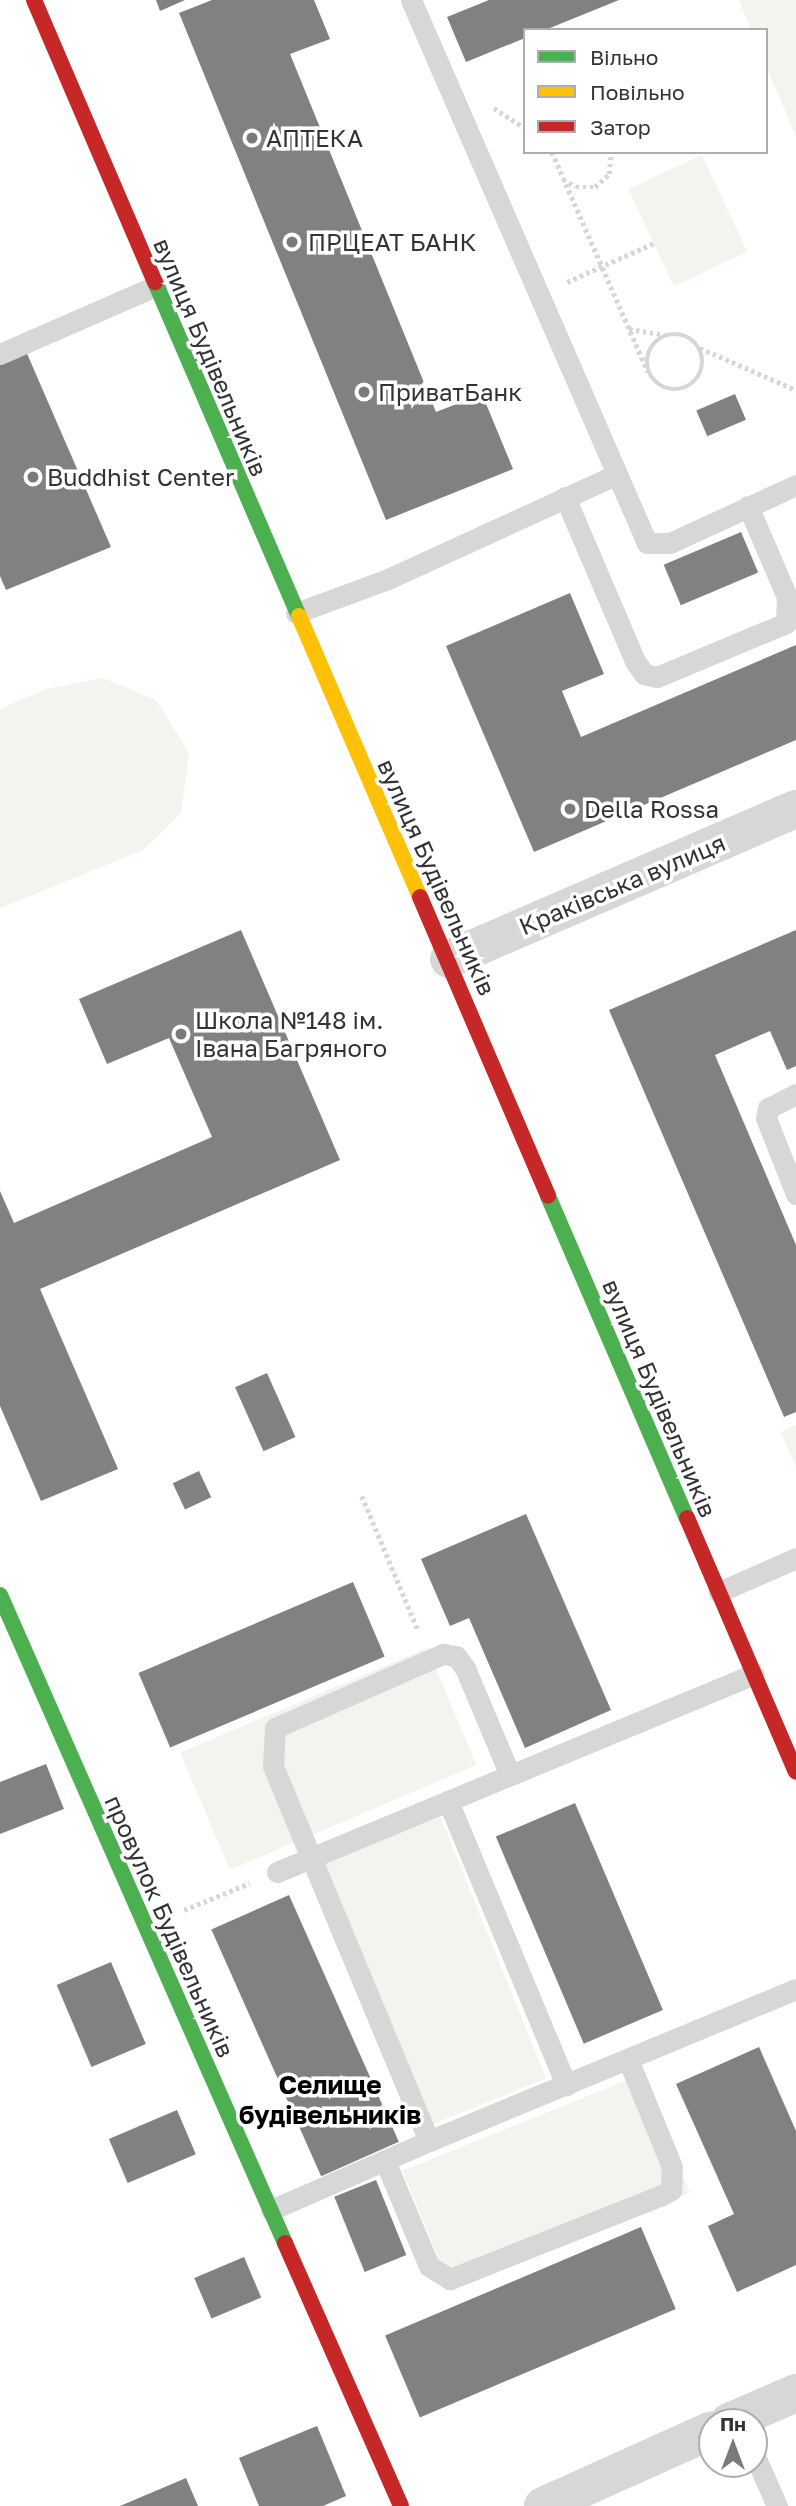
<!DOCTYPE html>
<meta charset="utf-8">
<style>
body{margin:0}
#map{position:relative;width:796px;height:2506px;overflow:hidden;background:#fff;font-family:"Golos Text",sans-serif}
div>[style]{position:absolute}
.green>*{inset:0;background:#f1f5ed;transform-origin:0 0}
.building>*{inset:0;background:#818181;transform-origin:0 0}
.path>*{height:4.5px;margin-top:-2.25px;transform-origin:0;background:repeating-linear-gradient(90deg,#d6d6d6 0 3.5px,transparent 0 7px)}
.path>.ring{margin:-2.25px;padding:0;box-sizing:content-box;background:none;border:4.5px solid #d6d6d6;border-radius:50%}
.lane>*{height:21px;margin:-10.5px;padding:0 10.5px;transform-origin:10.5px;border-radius:10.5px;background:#d7d7d7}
.street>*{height:38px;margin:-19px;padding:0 19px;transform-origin:19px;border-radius:19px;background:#d7d7d7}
.fast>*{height:16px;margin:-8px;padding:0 8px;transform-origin:8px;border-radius:8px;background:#4caf50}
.slow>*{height:16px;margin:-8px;padding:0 8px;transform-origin:8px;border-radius:8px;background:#ffc107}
.jam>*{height:16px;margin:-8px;padding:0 8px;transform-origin:8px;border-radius:8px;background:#c62828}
.dots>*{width:19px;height:19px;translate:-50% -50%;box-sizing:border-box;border:4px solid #fff;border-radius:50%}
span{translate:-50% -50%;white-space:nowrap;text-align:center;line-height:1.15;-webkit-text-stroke:7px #fff;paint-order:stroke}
.poi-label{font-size:24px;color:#333}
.left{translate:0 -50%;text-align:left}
.street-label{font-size:24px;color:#333}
.neighbourhood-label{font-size:26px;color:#000;font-weight:700}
.legend{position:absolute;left:523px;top:28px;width:245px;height:126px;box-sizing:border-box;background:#fff;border:2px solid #adadad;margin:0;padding:9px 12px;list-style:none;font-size:21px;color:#333}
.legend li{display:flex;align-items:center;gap:14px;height:35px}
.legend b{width:35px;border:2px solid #adadad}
.north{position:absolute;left:698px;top:2408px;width:70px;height:70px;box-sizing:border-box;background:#fff;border:2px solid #adadad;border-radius:50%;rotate:0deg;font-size:19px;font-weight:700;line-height:28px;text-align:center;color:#333}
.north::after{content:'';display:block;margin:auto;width:24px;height:32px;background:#7a7a7a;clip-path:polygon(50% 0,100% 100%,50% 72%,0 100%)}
</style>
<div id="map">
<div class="green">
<div style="clip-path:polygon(739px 0,796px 0,796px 136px,766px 66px,766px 30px,751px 30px)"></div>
<div style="left:702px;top:155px;width:107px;height:81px;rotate:65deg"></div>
<div style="clip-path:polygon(103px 678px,156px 700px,189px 753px,181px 813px,143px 850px,0 908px,0 709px,47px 689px)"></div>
<div style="clip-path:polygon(796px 1425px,796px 1468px,781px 1432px)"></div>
<div style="left:427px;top:1648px;width:127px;height:268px;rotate:67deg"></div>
<div style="left:440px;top:1816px;width:283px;height:127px;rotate:68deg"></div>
<div style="left:642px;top:2074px;width:128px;height:258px;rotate:68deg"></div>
</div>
<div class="building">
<div style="clip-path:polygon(156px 0,185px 0,160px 11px)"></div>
<div style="clip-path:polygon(212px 0,314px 0,330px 39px,290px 54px,436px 412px,482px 394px,513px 469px,386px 520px,179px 13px)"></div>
<div style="clip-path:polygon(489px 0,619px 0,545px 30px,525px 30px,525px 38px,466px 62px,447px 17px)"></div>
<div style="clip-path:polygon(25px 349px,111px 547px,6px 590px,0 576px,0 362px)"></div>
<div style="left:735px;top:394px;width:28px;height:42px;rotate:67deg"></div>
<div style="left:741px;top:532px;width:44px;height:84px;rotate:67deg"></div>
<div style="clip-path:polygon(570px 593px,604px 674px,562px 691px,581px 737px,796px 645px,796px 740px,534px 852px,446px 646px)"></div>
<div style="clip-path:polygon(241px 930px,340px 1160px,40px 1289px,118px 1469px,41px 1501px,0 1406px,0 1191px,14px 1223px,212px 1137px,169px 1038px,107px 1064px,79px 999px)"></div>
<div style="clip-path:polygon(796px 930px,796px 1066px,787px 1070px,770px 1031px,715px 1055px,796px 1245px,796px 1412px,784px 1417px,609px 1010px)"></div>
<div style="left:267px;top:1373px;width:70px;height:35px;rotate:66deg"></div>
<div style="left:199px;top:1471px;width:29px;height:29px;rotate:65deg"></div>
<div style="clip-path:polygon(526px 1514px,611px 1710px,525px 1748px,469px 1618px,450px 1626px,421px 1559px)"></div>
<div style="left:353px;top:1582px;width:81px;height:233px;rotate:67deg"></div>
<div style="clip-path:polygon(46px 1764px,64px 1809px,0 1834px,0 1782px)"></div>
<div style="left:575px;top:1803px;width:225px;height:86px;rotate:67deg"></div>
<div style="left:289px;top:1895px;width:270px;height:85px;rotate:66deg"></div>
<div style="left:111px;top:1962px;width:89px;height:59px;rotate:67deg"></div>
<div style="clip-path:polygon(759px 2047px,796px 2131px,796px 2265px,737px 2292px,708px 2226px,734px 2214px,676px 2084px)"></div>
<div style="left:177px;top:2110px;width:48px;height:74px;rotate:67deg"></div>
<div style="left:376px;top:2180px;width:81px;height:45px;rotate:68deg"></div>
<div style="left:641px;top:2227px;width:89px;height:278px;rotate:67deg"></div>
<div style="left:244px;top:2257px;width:44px;height:54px;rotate:67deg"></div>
<div style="clip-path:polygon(317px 2426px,346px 2496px,323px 2506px,259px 2506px,239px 2458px)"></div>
<div style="clip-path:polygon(186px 2478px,198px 2506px,120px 2506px)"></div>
</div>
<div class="path">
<div style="left:494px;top:108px;width:37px;rotate:33deg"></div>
<div style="left:552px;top:152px;width:240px;rotate:66.4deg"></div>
<div style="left:563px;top:179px;width:15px;rotate:32deg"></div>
<div style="left:576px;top:187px;width:19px"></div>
<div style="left:595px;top:187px;width:19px;rotate:-43deg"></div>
<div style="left:609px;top:174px;width:22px;rotate:-85deg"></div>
<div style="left:567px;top:282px;width:95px;rotate:-24.1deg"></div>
<div style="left:629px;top:329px;width:36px;rotate:9deg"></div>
<div class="ring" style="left:647px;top:334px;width:51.5px;height:51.5px"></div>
<div style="left:700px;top:348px;width:105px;rotate:23.6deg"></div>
<div style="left:362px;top:1496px;width:145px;rotate:67.3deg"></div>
<div style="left:184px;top:1910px;width:71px;rotate:-22.2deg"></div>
</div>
<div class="lane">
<div style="left:411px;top:0;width:592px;rotate:66.51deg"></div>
<div style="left:647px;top:543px;width:23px"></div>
<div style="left:670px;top:543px;width:139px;rotate:-24.7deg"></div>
<div style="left:0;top:354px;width:170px;rotate:-23.6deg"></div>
<div style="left:565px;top:497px;width:178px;rotate:66.9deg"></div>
<div style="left:635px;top:661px;width:16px;rotate:55deg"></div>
<div style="left:644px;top:674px;width:13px;rotate:13deg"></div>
<div style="left:657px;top:677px;width:140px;rotate:-22.7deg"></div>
<div style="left:786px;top:623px;width:26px;rotate:-88deg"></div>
<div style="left:787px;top:597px;width:99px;rotate:-113.2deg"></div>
<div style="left:296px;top:613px;width:98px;rotate:-20.3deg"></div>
<div style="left:388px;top:579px;width:250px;rotate:-24.6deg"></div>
<div style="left:796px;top:1094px;width:31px;rotate:153deg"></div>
<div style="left:768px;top:1108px;width:10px;rotate:101deg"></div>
<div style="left:766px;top:1118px;width:82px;rotate:68.5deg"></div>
<div style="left:719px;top:1592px;width:84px;rotate:-23.8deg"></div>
<div style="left:448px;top:1801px;width:308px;rotate:67.4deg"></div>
<div style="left:277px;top:1872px;width:516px;rotate:-22.54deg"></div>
<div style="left:429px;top:2141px;width:397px;rotate:-22.5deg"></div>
<div style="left:385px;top:2161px;width:114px;rotate:67.3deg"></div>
<div style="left:429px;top:2266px;width:25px;rotate:32deg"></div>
<div style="left:450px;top:2279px;width:226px;rotate:-21.6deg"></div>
<div style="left:660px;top:2196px;width:13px;rotate:-29deg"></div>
<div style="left:671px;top:2190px;width:23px;rotate:-88deg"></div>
<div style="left:672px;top:2167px;width:117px;rotate:-112.2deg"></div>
<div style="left:271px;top:2210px;width:172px;rotate:-23.6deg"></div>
<div style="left:429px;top:2141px;width:406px;rotate:-112.6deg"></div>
<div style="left:273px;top:1766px;width:38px;rotate:-87deg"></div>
<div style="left:275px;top:1728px;width:184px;rotate:-23.8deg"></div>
<div style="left:443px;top:1654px;width:13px;rotate:9deg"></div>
<div style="left:456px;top:1656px;width:15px;rotate:53deg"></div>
<div style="left:465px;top:1668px;width:116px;rotate:67.2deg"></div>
<div style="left:754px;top:2454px;width:57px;rotate:66.1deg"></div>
</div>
<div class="street">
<div style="left:449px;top:959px;width:378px;rotate:-23.4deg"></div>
<div style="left:729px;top:2422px;width:73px;rotate:-23.4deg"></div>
<div style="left:543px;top:2506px;width:185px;rotate:-24.2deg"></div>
</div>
<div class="fast">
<div style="left:155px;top:282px;width:364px;rotate:66.7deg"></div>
<div style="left:548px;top:1196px;width:351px;rotate:66.7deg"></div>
<div style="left:0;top:1595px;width:708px;rotate:66.26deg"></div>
</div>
<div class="slow">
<div style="left:299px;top:616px;width:306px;rotate:66.7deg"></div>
</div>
<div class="jam">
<div style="left:34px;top:0;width:307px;rotate:66.8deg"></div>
<div style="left:420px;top:897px;width:325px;rotate:66.8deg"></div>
<div style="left:687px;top:1518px;width:276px;rotate:66.8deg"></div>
<div style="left:285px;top:2243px;width:287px;rotate:66.2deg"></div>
</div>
<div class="dots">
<div style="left:252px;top:138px;background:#7a7a7a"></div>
<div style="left:292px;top:242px;background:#7a7a7a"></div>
<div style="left:364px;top:392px;background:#7a7a7a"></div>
<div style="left:33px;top:477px;background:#7a7a7a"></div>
<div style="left:570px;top:809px;background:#7a7a7a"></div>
<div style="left:181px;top:1034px;background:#7a7a7a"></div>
</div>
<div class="poi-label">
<span class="left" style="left:266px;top:138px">АПТЕКА</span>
<span class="left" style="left:308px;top:242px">ПРЦЕАТ БАНК</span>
<span class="left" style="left:378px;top:392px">ПриватБанк</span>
<span class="left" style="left:47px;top:477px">Buddhist Center</span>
<span class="left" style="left:584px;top:809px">Della Rossa</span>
<span class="left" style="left:195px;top:1034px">Школа №148 ім.<br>Івана Багряного</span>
</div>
<div class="street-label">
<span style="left:211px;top:357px;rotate:67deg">вулиця Будівельників</span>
<span style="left:437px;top:877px;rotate:66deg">вулиця Будівельників</span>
<span style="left:622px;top:884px;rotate:-23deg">Краківська вулиця</span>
<span style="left:660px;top:1398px;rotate:67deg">вулиця Будівельників</span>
<span style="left:170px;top:1926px;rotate:66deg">провулок Будівельників</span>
</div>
<div class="neighbourhood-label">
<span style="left:330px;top:2100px">Селище<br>будівельників</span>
</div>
<ul class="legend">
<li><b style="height:9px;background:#4caf50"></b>Вільно</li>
<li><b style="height:9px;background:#ffc107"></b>Повільно</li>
<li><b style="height:9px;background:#c62828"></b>Затор</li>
</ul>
<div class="north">Пн</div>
</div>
